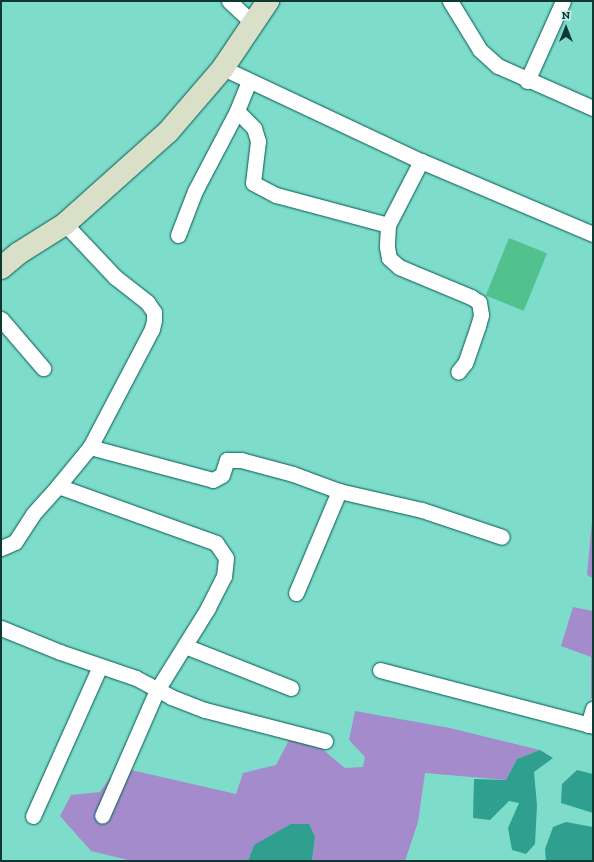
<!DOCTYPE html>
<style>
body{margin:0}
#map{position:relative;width:594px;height:862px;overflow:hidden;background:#7edccb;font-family:"Zilla Slab",serif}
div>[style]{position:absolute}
.green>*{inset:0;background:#a48ccc}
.water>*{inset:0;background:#2fa08f}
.building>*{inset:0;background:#51c18e;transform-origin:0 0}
.roads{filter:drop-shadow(0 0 1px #025a50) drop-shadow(0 0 1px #025a50)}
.street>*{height:15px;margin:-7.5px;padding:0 7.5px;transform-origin:7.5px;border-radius:7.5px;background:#fff}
.secondary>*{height:22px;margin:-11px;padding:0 11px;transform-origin:11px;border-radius:11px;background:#dadfc8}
span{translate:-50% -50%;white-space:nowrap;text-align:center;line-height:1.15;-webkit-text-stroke:3px #c7f3ea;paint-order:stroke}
.frame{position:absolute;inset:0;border:2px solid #0f3832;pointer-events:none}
.north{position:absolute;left:546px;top:8px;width:40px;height:40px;-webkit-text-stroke:3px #c7f3ea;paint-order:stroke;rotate:0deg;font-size:11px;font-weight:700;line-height:16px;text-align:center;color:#0f3832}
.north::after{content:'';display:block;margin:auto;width:14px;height:18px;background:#0f3832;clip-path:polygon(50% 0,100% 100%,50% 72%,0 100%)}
</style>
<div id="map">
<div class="green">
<div style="clip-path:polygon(593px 510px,593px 578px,587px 575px)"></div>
<div style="clip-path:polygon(573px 607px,593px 611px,593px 699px,591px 698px,591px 657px,561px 646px)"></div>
<div style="clip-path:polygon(355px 711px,450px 728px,540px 750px,517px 759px,506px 780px,425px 773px,418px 822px,405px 861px,312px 861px,315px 837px,254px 845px,248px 861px,132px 861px,91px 851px,60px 816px,71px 795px,100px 792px,118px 767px,236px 794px,243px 773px,276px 765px,289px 740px,322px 749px,345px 768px,363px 767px,365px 757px,349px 740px)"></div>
</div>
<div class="water">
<div style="clip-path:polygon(540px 750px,553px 758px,534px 772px,537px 805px,535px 844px,526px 854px,512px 850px,508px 828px,519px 803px,509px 801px,490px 820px,473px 818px,474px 779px,506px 780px,517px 759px)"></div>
<div style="clip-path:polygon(577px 770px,593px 774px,593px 813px,561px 803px,562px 784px)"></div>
<div style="clip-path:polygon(566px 822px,593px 827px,593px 861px,546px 861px,545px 849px,553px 827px)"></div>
<div style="clip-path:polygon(291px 824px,309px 824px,315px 837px,312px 861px,248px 861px,254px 845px)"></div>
</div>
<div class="building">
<div style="left:509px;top:238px;width:41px;height:62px;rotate:22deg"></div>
</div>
<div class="roads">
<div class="street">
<div style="left:229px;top:1px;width:34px;rotate:43deg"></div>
<div style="left:450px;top:1px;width:57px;rotate:58.5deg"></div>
<div style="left:480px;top:50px;width:24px;rotate:42deg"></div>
<div style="left:498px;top:66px;width:104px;rotate:23.9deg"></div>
<div style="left:223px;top:68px;width:219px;rotate:25.2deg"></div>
<div style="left:421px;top:161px;width:187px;rotate:23deg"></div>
<div style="left:249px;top:81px;width:32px;rotate:112deg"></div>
<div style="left:237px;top:111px;width:24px;rotate:45deg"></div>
<div style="left:254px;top:128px;width:14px;rotate:73deg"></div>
<div style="left:258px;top:141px;width:42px;rotate:96.8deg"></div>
<div style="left:253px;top:183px;width:26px;rotate:28deg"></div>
<div style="left:276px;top:195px;width:116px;rotate:15deg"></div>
<div style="left:527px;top:81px;width:88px;rotate:-65.8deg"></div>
<div style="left:421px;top:161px;width:72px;rotate:117.3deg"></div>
<div style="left:388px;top:225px;width:22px;rotate:93deg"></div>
<div style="left:387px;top:247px;width:11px;rotate:80deg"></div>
<div style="left:389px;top:258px;width:13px;rotate:42deg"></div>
<div style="left:399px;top:267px;width:78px;rotate:22.6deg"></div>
<div style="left:471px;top:297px;width:9px;rotate:32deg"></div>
<div style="left:479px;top:302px;width:13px;rotate:81deg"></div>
<div style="left:481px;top:315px;width:11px;rotate:105deg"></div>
<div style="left:478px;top:326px;width:39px;rotate:109deg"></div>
<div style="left:465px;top:363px;width:11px;rotate:128deg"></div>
<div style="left:178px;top:235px;width:47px;rotate:-68.9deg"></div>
<div style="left:195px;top:191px;width:90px;rotate:-62.3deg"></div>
<div style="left:1px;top:319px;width:65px;rotate:49.4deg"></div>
<div style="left:90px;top:447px;width:127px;rotate:15deg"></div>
<div style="left:213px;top:480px;width:10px;rotate:-29deg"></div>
<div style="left:222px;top:475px;width:16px;rotate:-72deg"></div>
<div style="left:227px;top:460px;width:14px"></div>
<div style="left:241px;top:460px;width:54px;rotate:15.1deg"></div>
<div style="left:293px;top:474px;width:49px;rotate:20.3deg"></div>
<div style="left:339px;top:491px;width:85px;rotate:12.9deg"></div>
<div style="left:422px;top:510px;width:84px;rotate:18.6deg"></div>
<div style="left:58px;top:486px;width:50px;rotate:-50.6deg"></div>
<div style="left:90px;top:447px;width:133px;rotate:-62.3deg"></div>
<div style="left:152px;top:329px;width:9px;rotate:-77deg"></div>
<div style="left:154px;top:320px;width:8px;rotate:-90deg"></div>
<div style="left:154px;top:312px;width:12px;rotate:-125deg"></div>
<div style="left:147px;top:302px;width:41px;rotate:-142deg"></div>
<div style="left:115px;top:277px;width:73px;rotate:-133.3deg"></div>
<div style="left:1px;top:548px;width:15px;rotate:-23deg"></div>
<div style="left:15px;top:542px;width:33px;rotate:-57deg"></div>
<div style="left:33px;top:514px;width:38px;rotate:-48deg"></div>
<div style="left:58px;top:486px;width:168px;rotate:19.8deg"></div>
<div style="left:216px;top:543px;width:18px;rotate:56deg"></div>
<div style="left:226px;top:558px;width:18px;rotate:96deg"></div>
<div style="left:224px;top:576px;width:36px;rotate:117deg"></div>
<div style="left:208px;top:608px;width:97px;rotate:121.9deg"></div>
<div style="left:157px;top:690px;width:137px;rotate:113.6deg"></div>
<div style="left:296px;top:593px;width:111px;rotate:-67.1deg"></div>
<div style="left:1px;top:628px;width:64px;rotate:22.1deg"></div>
<div style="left:60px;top:652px;width:80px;rotate:18.9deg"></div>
<div style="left:136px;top:678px;width:40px;rotate:28deg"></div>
<div style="left:171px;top:697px;width:36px;rotate:21deg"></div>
<div style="left:205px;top:710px;width:124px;rotate:14.5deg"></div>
<div style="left:185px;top:646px;width:114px;rotate:21.6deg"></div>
<div style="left:380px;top:670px;width:220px;rotate:14.7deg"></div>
<div style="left:588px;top:725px;width:17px;rotate:-73deg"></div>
<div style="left:33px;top:816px;width:164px;rotate:-65.9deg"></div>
</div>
<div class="secondary">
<div style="left:1px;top:268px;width:23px;rotate:-40deg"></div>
<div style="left:19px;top:253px;width:54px;rotate:-32.2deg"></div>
<div style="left:65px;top:224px;width:138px;rotate:-41.8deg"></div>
<div style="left:168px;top:132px;width:84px;rotate:-49.3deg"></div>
<div style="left:223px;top:68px;width:81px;rotate:-56.1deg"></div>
</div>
</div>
<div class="frame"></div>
<div class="north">N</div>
</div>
